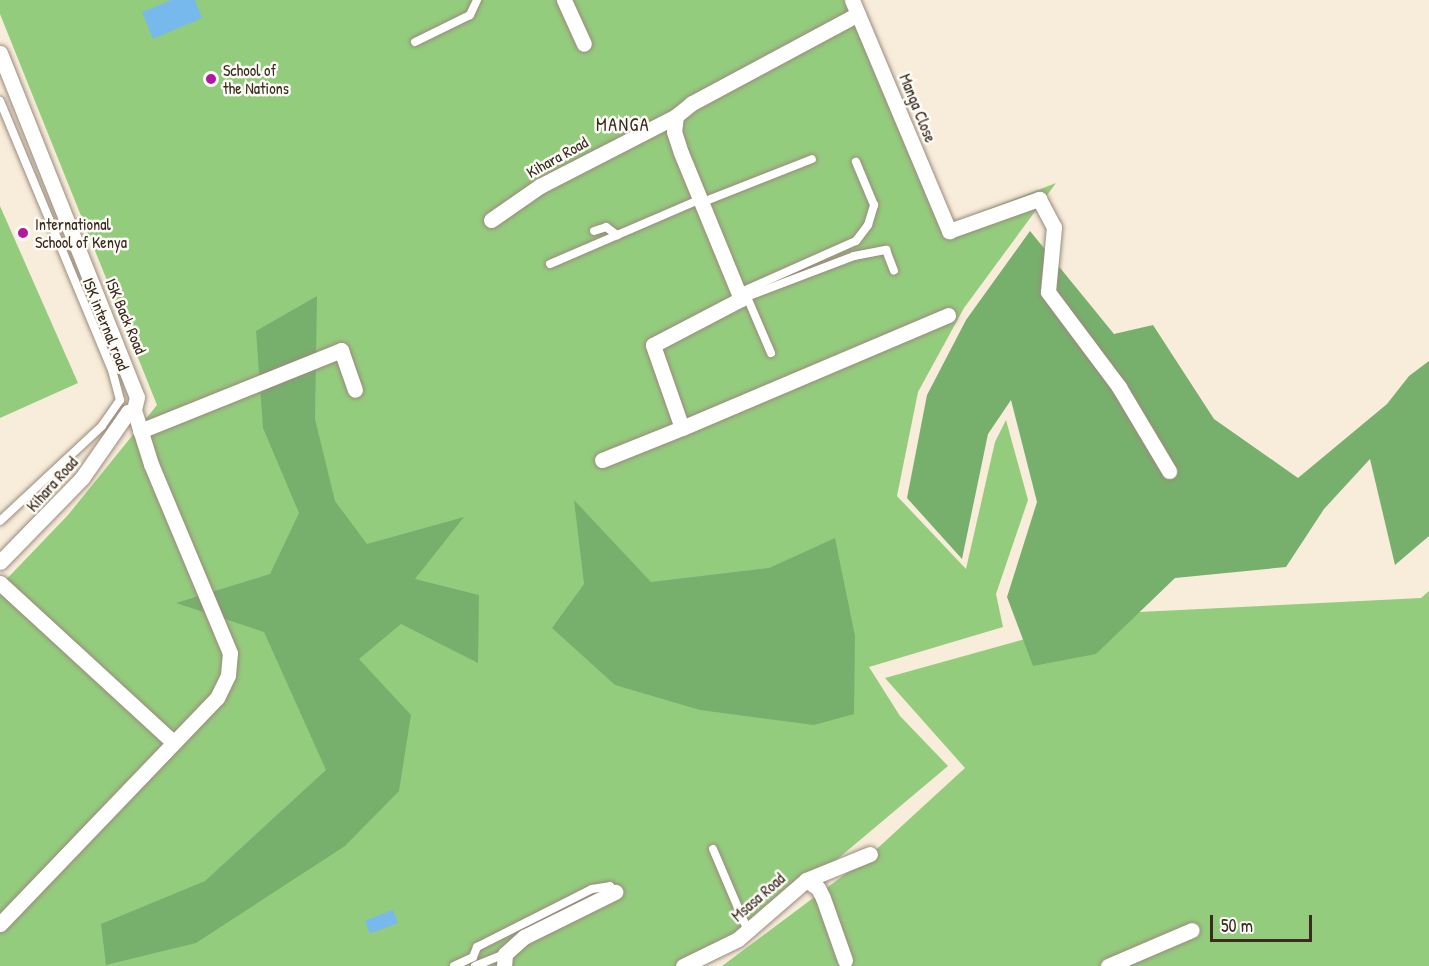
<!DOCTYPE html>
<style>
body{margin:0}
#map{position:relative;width:1429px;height:966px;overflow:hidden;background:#f8ecda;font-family:"Patrick Hand",sans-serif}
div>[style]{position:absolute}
.green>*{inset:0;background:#94cc7e}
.forest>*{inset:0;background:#77b06d}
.water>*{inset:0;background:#78b9ed;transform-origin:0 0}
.roads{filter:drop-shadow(0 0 2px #9a8b7c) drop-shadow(0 0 2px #9a8b7c)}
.lane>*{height:8px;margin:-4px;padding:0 4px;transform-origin:4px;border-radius:4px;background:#fff}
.street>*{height:15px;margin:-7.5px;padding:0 7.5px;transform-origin:7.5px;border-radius:7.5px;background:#fff}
.dots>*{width:16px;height:16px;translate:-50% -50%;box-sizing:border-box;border:3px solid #fdfcf7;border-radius:50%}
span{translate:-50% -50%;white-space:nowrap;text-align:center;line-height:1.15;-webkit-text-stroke:5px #fdfcf7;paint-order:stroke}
.poi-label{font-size:16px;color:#3b2a1e}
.left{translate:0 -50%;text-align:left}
.street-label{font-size:16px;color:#3b2a1e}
.neighbourhood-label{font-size:18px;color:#3b2a1e;letter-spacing:1.5px}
.scale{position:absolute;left:1210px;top:915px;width:102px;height:27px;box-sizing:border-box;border:3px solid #3b2a1e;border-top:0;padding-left:8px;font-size:18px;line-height:21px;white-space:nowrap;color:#3b2a1e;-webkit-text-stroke:4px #fdfcf7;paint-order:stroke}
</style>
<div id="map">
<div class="green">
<div style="clip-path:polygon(0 0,849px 0,952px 223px,1056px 183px,964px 308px,918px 392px,897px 496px,966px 569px,995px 442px,1006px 420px,1028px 500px,996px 594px,1003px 627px,869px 667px,900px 716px,948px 766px,721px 957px,702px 966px,0 966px,0 586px,68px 515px,157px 405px,0 14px)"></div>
<div style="clip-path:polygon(0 206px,78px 383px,0 418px)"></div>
<div style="clip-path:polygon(1429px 591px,1429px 966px,722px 966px,868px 857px,965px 768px,885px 678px,1119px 613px,1421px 598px)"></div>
</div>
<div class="forest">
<div style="clip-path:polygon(1030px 231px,1114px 334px,1153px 325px,1214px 419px,1298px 478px,1387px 404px,1409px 376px,1429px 361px,1429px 536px,1395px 565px,1370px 459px,1324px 509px,1286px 567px,1175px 578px,1096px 654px,1033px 666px,1007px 597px,1037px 502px,1011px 400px,988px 434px,962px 559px,907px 498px,927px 395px,966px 320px)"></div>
<div style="clip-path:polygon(317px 296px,315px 419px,335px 501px,367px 544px,464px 517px,415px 579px,479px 595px,478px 663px,401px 624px,359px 659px,411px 715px,399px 791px,345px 846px,196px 943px,106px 965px,101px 924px,205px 881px,326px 770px,264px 632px,176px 603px,270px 574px,299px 513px,263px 428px,256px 331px)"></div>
<div style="clip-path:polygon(574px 500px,651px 582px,769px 568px,835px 538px,855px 636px,854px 714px,814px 725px,700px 710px,615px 685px,552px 628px,584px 584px)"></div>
</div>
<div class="water">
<div style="clip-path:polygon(172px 0,195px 0,202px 18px,153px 39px,142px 12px)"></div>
<div style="left:393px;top:910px;width:14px;height:30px;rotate:69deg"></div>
</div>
<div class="roads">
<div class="lane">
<div style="left:415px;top:42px;width:61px;rotate:-26.1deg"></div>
<div style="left:470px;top:15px;width:17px;rotate:-65deg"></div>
<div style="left:0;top:101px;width:291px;rotate:67.4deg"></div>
<div style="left:112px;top:370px;width:31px;rotate:75deg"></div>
<div style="left:120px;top:400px;width:32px;rotate:125deg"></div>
<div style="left:102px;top:426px;width:139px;rotate:137deg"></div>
<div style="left:703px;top:202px;width:117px;rotate:-21.5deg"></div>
<div style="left:594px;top:231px;width:13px;rotate:-18deg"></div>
<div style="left:606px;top:227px;width:14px;rotate:36deg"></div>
<div style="left:550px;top:264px;width:164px;rotate:-23.3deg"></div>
<div style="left:739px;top:293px;width:128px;rotate:-24deg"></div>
<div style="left:856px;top:241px;width:20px;rotate:-53deg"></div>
<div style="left:868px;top:225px;width:21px;rotate:-73deg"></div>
<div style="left:874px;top:205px;width:47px;rotate:-112.7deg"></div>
<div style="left:747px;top:297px;width:61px;rotate:66.8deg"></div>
<div style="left:741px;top:299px;width:121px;rotate:-20.8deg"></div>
<div style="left:854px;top:256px;width:33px;rotate:-11deg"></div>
<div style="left:886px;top:250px;width:22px;rotate:69deg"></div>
<div style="left:713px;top:849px;width:89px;rotate:66.9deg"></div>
<div style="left:454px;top:966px;width:21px;rotate:-25deg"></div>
<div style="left:473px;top:957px;width:11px;rotate:-68deg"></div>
<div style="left:477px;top:947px;width:129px;rotate:-26.8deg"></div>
<div style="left:592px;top:889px;width:18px;rotate:-9deg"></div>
<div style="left:610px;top:886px;width:8px;rotate:50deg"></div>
<div style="left:475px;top:966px;width:32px;rotate:-22deg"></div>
</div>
<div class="street">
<div style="left:564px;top:0;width:48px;rotate:65.6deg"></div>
<div style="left:852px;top:0;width:251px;rotate:67.2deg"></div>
<div style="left:949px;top:231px;width:96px;rotate:-19.6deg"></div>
<div style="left:1039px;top:199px;width:32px;rotate:62deg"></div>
<div style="left:1054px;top:227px;width:65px;rotate:95.3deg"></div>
<div style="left:1048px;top:292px;width:119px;rotate:53.2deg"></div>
<div style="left:1119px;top:387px;width:98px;rotate:59.2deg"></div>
<div style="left:0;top:53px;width:370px;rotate:68.3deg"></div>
<div style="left:137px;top:397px;width:13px;rotate:103deg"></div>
<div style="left:134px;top:410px;width:6px;rotate:162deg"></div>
<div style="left:128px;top:412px;width:80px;rotate:124.9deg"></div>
<div style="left:82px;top:478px;width:117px;rotate:134.3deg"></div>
<div style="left:491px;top:220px;width:60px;rotate:-34.8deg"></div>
<div style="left:540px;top:186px;width:153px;rotate:-27.2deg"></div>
<div style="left:682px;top:428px;width:289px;rotate:-23deg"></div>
<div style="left:140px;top:431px;width:217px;rotate:-21.9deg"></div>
<div style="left:341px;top:350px;width:42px;rotate:70.7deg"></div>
<div style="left:602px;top:460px;width:86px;rotate:-21.8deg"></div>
<div style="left:682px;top:428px;width:88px;rotate:-109.3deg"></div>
<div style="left:653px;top:345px;width:99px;rotate:-27.6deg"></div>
<div style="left:741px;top:299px;width:158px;rotate:-112.3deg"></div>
<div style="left:681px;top:153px;width:22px;rotate:-108deg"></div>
<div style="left:674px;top:132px;width:16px;rotate:-83deg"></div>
<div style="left:676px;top:116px;width:21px;rotate:-39deg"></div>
<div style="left:692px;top:103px;width:188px;rotate:-28.2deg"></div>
<div style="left:0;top:583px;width:235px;rotate:42.6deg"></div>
<div style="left:806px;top:880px;width:69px;rotate:-22.1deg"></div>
<div style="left:0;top:924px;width:313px;rotate:-46.2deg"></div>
<div style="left:217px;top:698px;width:25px;rotate:-64deg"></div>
<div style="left:228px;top:675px;width:22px;rotate:-85deg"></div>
<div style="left:230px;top:653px;width:205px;rotate:-112.7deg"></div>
<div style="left:151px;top:464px;width:57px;rotate:-107.5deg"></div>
<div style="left:504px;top:966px;width:12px;rotate:-85deg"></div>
<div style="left:505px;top:954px;width:25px;rotate:-42deg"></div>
<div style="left:524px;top:937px;width:102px;rotate:-26.3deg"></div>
<div style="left:683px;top:966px;width:61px;rotate:-26.1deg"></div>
<div style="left:738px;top:939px;width:90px;rotate:-40.9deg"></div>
<div style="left:806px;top:880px;width:14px;rotate:34deg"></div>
<div style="left:818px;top:888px;width:11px;rotate:63deg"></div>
<div style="left:823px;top:898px;width:66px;rotate:70.5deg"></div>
<div style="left:1108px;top:966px;width:91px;rotate:-23.2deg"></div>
</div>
</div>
<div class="dots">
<div style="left:211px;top:79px;background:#b5179e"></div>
<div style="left:23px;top:233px;background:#b5179e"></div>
</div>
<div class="poi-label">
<span class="left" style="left:223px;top:79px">School of<br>the Nations</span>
<span class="left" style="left:35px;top:233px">International<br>School of Kenya</span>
</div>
<div class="street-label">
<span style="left:918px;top:108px;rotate:68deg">Manga Close</span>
<span style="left:557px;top:157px;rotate:-29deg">Kihara Road</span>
<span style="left:126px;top:316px;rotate:67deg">ISK Back Road</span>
<span style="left:106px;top:324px;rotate:68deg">ISK internal road</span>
<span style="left:52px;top:484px;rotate:-48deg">Kihara Road</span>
<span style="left:758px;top:897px;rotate:-41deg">Msasa Road</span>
</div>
<div class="neighbourhood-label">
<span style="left:623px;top:125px">MANGA</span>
</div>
<div class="scale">50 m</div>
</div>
